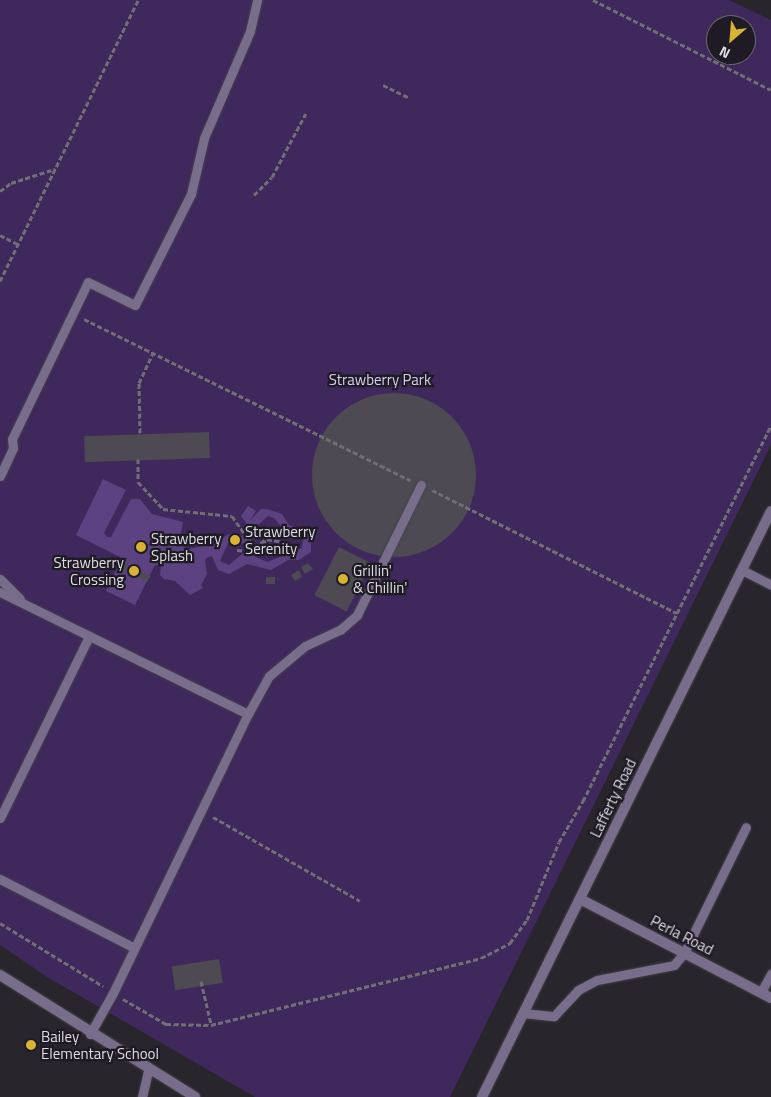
<!DOCTYPE html>
<style>
body{margin:0}
#map{position:relative;width:771px;height:1097px;overflow:hidden;background:#28252d;font-family:"Titillium Web",sans-serif}
div>[style]{position:absolute}
.green>*{inset:0;background:#3f285c}
.water>*{inset:0;background:#5d4282}
.building>*{inset:0;background:#4d4a54;transform-origin:0 0}
.round{border-radius:50%}
.path>*{height:3px;margin-top:-1.5px;transform-origin:0;background:repeating-linear-gradient(90deg,#716e75 0 5px,transparent 0 7.5px)}
.roads{filter:drop-shadow(0 0 1px #45424a) drop-shadow(0 0 1px #45424a)}
.service>*{height:9px;margin:-4.5px;padding:0 4.5px;transform-origin:4.5px;border-radius:4.5px;background:#786d8b}
.minor>*{height:10px;margin:-5px;padding:0 5px;transform-origin:5px;border-radius:5px;background:#786d8b}
.tertiary>*{height:10px;margin:-5px;padding:0 5px;transform-origin:5px;border-radius:5px;background:#786d8b}
.dots>*{width:14px;height:14px;translate:-50% -50%;box-sizing:border-box;border:2px solid #1e1b24;border-radius:50%}
span{translate:-50% -50%;white-space:nowrap;text-align:center;line-height:1.15;-webkit-text-stroke:4.5px #1e1b24;paint-order:stroke}
.park-label{font-size:15px;color:#d9cbf1}
.poi-label{font-size:15px;color:#dfdde2}
.left{translate:0 -50%;text-align:left}
.right{translate:-100% -50%;text-align:right}
.street-label{font-size:15px;color:#dfdde2}
.north{position:absolute;left:706px;top:15px;width:50px;height:50px;box-sizing:border-box;background:#1e1b24;border:1px solid #6b6970;border-radius:50%;rotate:207deg;font-size:14px;font-weight:700;line-height:20px;text-align:center;color:#dfdde2}
.north::after{content:'';display:block;margin:auto;width:18px;height:22px;background:#d9b334;clip-path:polygon(50% 0,100% 100%,50% 72%,0 100%)}
</style>
<div id="map">
<div class="green">
<div style="clip-path:polygon(evenodd,0 0,729px 0,771px 20px,771px 445px,450px 1097px,255px 1097px,47px 977px,0 945px,0 0,716px 25px,746px 25px,746px 55px,716px 55px,716px 25px)"></div>
</div>
<div class="water">
<div style="clip-path:polygon(evenodd,103px 479px,126px 490px,104px 533px,107px 537px,111px 537px,131px 499px,140px 499px,152px 514px,183px 522px,179px 543px,188px 549px,214px 544px,229px 534px,243px 536px,249px 527px,241px 516px,248px 506px,256px 511px,250px 520px,261px 509px,267px 509px,282px 514px,289px 525px,307px 532px,311px 538px,311px 552px,299px 560px,288px 560px,271px 570px,247px 564px,229px 574px,218px 570px,212px 556px,208px 557px,205px 560px,207px 574px,201px 585px,203px 588px,190px 595px,175px 581px,164px 579px,160px 575px,161px 566px,155px 565px,135px 605px,106px 591px,122px 558px,76px 535px,103px 479px,268px 516px,274px 518px,287px 534px,303px 538px,302px 548px,267px 562px,250px 554px,242px 554px,229px 565px,220px 561px,228px 543px,249px 544px,258px 525px,268px 516px)"></div>
</div>
<div class="building">
<div class="round" style="left:312px;top:393px;width:164px;height:164px"></div>
<div style="left:209px;top:432px;width:26px;height:125px;rotate:88deg"></div>
<div style="left:339px;top:547px;width:36px;height:54px;rotate:27deg"></div>
<div style="left:121px;top:561px;width:33px;height:6px;rotate:27deg"></div>
<div style="clip-path:polygon(308px 563px,313px 569px,305px 574px,301px 567px)"></div>
<div style="clip-path:polygon(299px 570px,302px 577px,295px 581px,291px 575px)"></div>
<div style="left:266px;top:577px;width:9px;height:7px"></div>
<div style="left:219px;top:959px;width:24px;height:48px;rotate:81deg"></div>
</div>
<div class="path">
<div style="left:593px;top:0;width:199px;rotate:26.8deg"></div>
<div style="left:383px;top:85px;width:30px;rotate:26deg"></div>
<div style="left:0;top:191px;width:14px;rotate:-36deg"></div>
<div style="left:11px;top:183px;width:46px;rotate:-17.7deg"></div>
<div style="left:254px;top:195px;width:25px;rotate:-45deg"></div>
<div style="left:272px;top:177px;width:72px;rotate:-62deg"></div>
<div style="left:0;top:235px;width:20px;rotate:27deg"></div>
<div style="left:0;top:281px;width:313px;rotate:-63.8deg"></div>
<div style="left:84px;top:319px;width:364px;rotate:26.3deg"></div>
<div style="left:140px;top:433px;width:50px;rotate:-91.1deg"></div>
<div style="left:139px;top:383px;width:33px;rotate:-65deg"></div>
<div style="left:138px;top:459px;width:23px;rotate:90deg"></div>
<div style="left:138px;top:482px;width:37px;rotate:47deg"></div>
<div style="left:163px;top:509px;width:69px;rotate:5.8deg"></div>
<div style="left:232px;top:516px;width:38px;rotate:55deg"></div>
<div style="left:254px;top:547px;width:15px;rotate:-32deg"></div>
<div style="left:267px;top:539px;width:17px;rotate:10deg"></div>
<div style="left:432px;top:490px;width:274px;rotate:26.7deg"></div>
<div style="left:237px;top:550px;width:16px;rotate:4deg"></div>
<div style="left:253px;top:551px;width:14px;rotate:-34deg"></div>
<div style="left:265px;top:543px;width:3px;rotate:-108deg"></div>
<div style="left:213px;top:817px;width:169px;rotate:29.7deg"></div>
<div style="left:0;top:923px;width:121px;rotate:31.5deg"></div>
<div style="left:201px;top:981px;width:44px;rotate:76.9deg"></div>
<div style="left:123px;top:999px;width:50px;rotate:30.2deg"></div>
<div style="left:166px;top:1024px;width:45px;rotate:1.3deg"></div>
<div style="left:211px;top:1025px;width:278px;rotate:-13.9deg"></div>
<div style="left:481px;top:958px;width:33px;rotate:-27deg"></div>
<div style="left:510px;top:943px;width:29px;rotate:-54deg"></div>
<div style="left:527px;top:920px;width:84px;rotate:-67.7deg"></div>
<div style="left:559px;top:842px;width:48px;rotate:-59.7deg"></div>
<div style="left:583px;top:801px;width:420px;rotate:-63.4deg"></div>
</div>
<div class="roads">
<div class="service">
<div style="left:0;top:476px;width:31px;rotate:-65deg"></div>
<div style="left:13px;top:448px;width:9px;rotate:-96deg"></div>
<div style="left:12px;top:439px;width:174px;rotate:-64.2deg"></div>
<div style="left:88px;top:282px;width:52px;rotate:26.1deg"></div>
<div style="left:135px;top:305px;width:124px;rotate:-63.2deg"></div>
<div style="left:191px;top:194px;width:57px;rotate:-76.9deg"></div>
<div style="left:204px;top:138px;width:116px;rotate:-66.7deg"></div>
<div style="left:250px;top:31px;width:32px;rotate:-77deg"></div>
<div style="left:742px;top:570px;width:33px;rotate:27deg"></div>
<div style="left:0;top:579px;width:28px;rotate:45deg"></div>
<div style="left:0;top:592px;width:276px;rotate:26.2deg"></div>
<div style="left:0;top:818px;width:203px;rotate:-63.9deg"></div>
<div style="left:0;top:879px;width:149px;rotate:27.1deg"></div>
<div style="left:761px;top:992px;width:21px;rotate:-61deg"></div>
<div style="left:523px;top:1013px;width:31px;rotate:6deg"></div>
<div style="left:554px;top:1016px;width:35px;rotate:-47deg"></div>
<div style="left:578px;top:990px;width:21px;rotate:-28deg"></div>
<div style="left:597px;top:980px;width:78px;rotate:-11deg"></div>
<div style="left:674px;top:965px;width:16px;rotate:-50deg"></div>
<div style="left:684px;top:953px;width:140px;rotate:-63.8deg"></div>
<div style="left:90px;top:1034px;width:47px;rotate:-60.7deg"></div>
<div style="left:113px;top:993px;width:310px;rotate:-64.2deg"></div>
<div style="left:248px;top:714px;width:43px;rotate:-61.1deg"></div>
<div style="left:269px;top:676px;width:47px;rotate:-39.8deg"></div>
<div style="left:305px;top:646px;width:38px;rotate:-25deg"></div>
<div style="left:340px;top:630px;width:23px;rotate:-41deg"></div>
<div style="left:357px;top:615px;width:145px;rotate:-63.8deg"></div>
<div style="left:142px;top:1097px;width:28px;rotate:-77deg"></div>
</div>
<div class="minor">
<div style="left:580px;top:899px;width:215px;rotate:27.4deg"></div>
<div style="left:0;top:975px;width:230px;rotate:32deg"></div>
</div>
<div class="tertiary">
<div style="left:482px;top:1097px;width:653px;rotate:-63.75deg"></div>
</div>
</div>
<div class="dots">
<div style="left:235px;top:540px;background:#d9b334"></div>
<div style="left:141px;top:547px;background:#d9b334"></div>
<div style="left:134px;top:571px;background:#d9b334"></div>
<div style="left:343px;top:579px;background:#d9b334"></div>
<div style="left:31px;top:1045px;background:#d9b334"></div>
</div>
<div class="park-label">
<span style="left:380px;top:380px">Strawberry Park</span>
</div>
<div class="poi-label">
<span class="left" style="left:245px;top:540px">Strawberry<br>Serenity</span>
<span class="left" style="left:151px;top:547px">Strawberry<br>Splash</span>
<span class="right" style="left:124px;top:571px">Strawberry<br>Crossing</span>
<span class="left" style="left:353px;top:579px">Grillin'<br>&amp; Chillin'</span>
<span class="left" style="left:41px;top:1045px">Bailey<br>Elementary School</span>
</div>
<div class="street-label">
<span style="left:613px;top:798px;rotate:-64deg">Lafferty Road</span>
<span style="left:682px;top:935px;rotate:27deg">Perla Road</span>
</div>
<div class="north">N</div>
</div>
